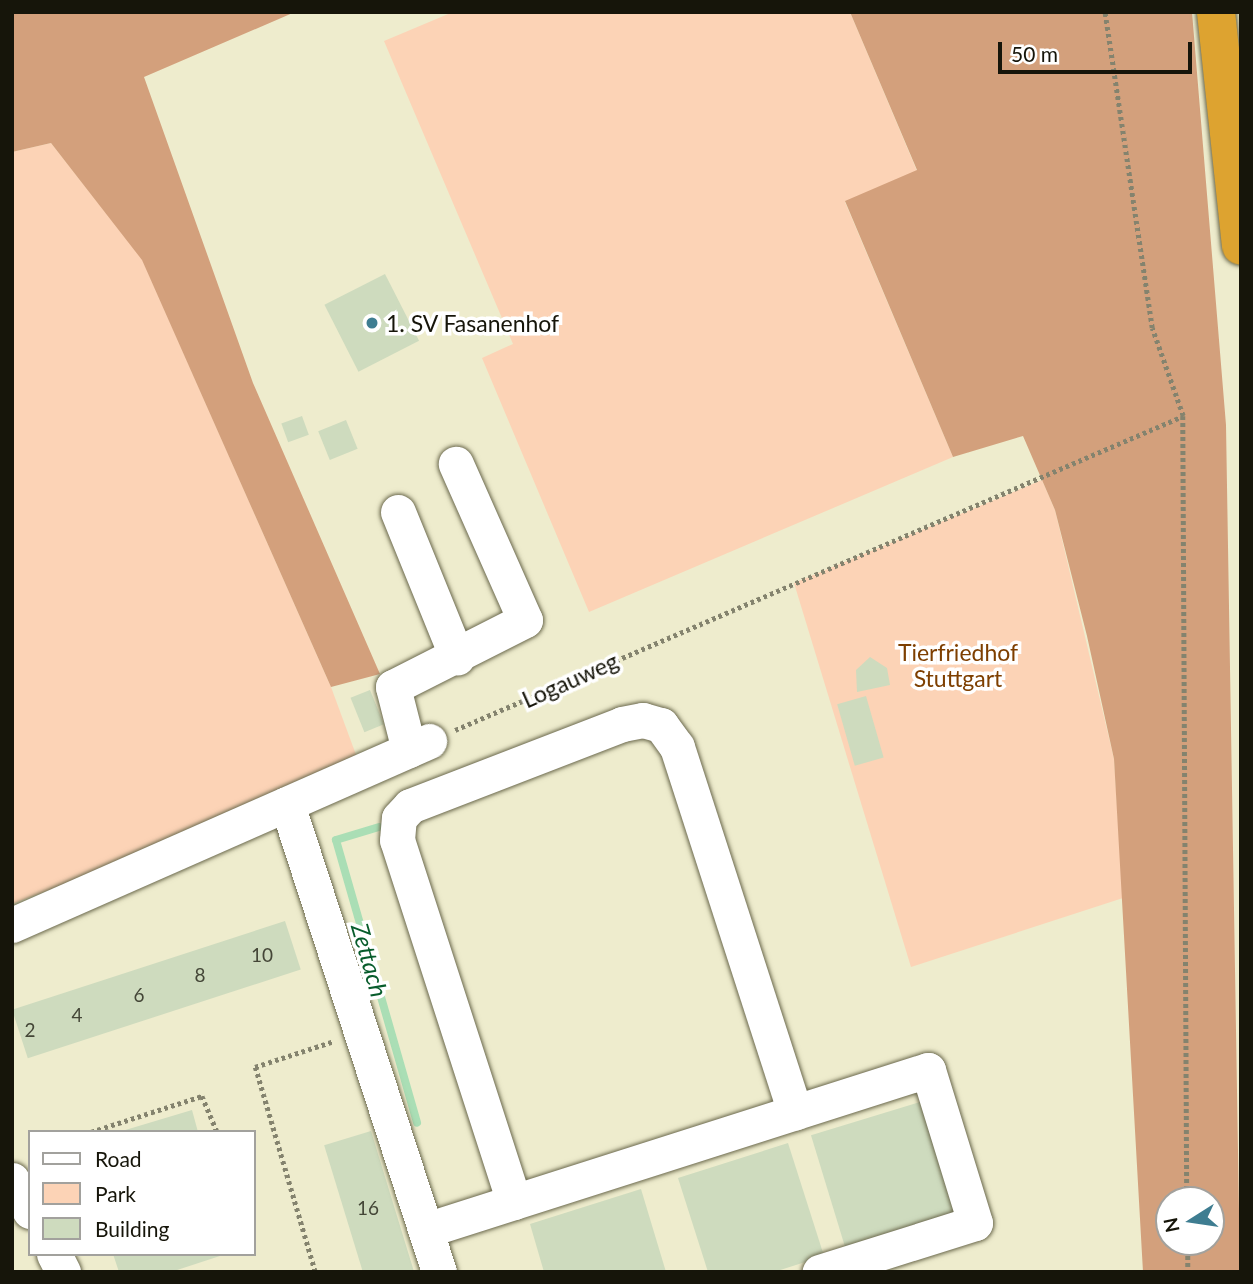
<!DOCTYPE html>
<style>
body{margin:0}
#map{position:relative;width:1253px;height:1284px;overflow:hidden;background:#eeeccd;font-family:Lato,sans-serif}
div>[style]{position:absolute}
.green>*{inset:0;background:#fcd3b6}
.forest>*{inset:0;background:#d3a07c}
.stream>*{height:8px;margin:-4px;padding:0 4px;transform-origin:4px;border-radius:4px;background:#aadeb5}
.building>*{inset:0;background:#cedbbe;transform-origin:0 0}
.path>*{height:4.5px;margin-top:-2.25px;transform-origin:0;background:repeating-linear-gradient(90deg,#84836e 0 3.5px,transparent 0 7px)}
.roads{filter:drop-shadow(0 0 2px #6b694d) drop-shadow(0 0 2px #6b694d)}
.minor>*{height:35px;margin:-17.5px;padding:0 17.5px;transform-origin:17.5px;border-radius:17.5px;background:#fff}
.highway>*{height:38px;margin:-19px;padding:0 19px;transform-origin:19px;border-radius:19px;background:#dda330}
.dots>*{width:19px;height:19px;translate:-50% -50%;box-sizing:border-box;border:4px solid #fff;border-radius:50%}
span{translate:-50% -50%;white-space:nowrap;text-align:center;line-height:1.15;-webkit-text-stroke:7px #fff;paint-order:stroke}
.number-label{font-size:19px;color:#444637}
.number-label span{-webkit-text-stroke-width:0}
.poi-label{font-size:23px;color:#16150a}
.left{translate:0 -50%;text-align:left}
.park-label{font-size:23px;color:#7e3f00}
.street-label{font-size:23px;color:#16150a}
.water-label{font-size:24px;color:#075c2b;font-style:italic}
.frame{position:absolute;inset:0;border:14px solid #16150a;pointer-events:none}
.legend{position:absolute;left:28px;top:1130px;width:228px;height:126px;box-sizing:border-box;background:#fff;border:2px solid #a2a19d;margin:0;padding:9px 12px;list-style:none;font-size:21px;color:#16150a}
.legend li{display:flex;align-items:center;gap:14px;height:35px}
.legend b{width:35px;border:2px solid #a2a19d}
.north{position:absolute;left:1155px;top:1186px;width:70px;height:70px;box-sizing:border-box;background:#fff;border:2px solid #a2a19d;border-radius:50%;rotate:258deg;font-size:19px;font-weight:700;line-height:28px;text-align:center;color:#16150a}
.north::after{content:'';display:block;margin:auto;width:24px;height:32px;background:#3e7d91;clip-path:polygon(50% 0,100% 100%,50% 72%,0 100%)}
.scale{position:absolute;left:998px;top:42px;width:194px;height:32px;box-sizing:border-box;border:4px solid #16150a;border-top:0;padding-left:9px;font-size:21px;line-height:24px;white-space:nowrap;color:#16150a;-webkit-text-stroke:5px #fff;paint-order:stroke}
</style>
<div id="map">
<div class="green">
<div style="clip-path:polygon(453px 12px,850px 12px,917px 171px,845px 202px,953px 457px,589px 612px,482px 358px,513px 344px,384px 41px)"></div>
<div style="clip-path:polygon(51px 143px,142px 259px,331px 687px,362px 771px,12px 904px,12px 152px)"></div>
<div style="clip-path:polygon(1042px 480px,1055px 510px,1114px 759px,1123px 898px,911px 967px,794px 583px)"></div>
</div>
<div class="forest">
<div style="clip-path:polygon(12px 12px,295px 12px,144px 77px,253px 383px,380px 674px,331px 687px,142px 260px,51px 143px,12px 152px)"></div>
<div style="clip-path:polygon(evenodd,850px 12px,1192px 12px,1226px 425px,1240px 1272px,1143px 1272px,1114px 759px,1087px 636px,1055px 510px,1023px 436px,953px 457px,845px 201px,917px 170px,850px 12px,1169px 1200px,1211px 1200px,1211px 1242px,1169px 1242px,1169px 1200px)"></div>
</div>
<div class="stream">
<div style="left:379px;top:827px;width:45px;rotate:163.2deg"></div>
<div style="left:336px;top:840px;width:294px;rotate:74deg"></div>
</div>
<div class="building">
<div style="left:385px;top:274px;width:75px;height:68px;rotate:63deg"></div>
<div style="left:302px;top:416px;width:20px;height:22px;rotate:70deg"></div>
<div style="left:346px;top:420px;width:31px;height:30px;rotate:68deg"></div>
<div style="clip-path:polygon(870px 657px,887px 668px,890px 685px,857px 692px,856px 670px)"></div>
<div style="left:370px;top:690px;width:37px;height:21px;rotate:68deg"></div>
<div style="left:866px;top:696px;width:64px;height:30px;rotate:74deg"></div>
<div style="left:285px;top:921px;width:51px;height:287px;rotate:72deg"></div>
<div style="left:920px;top:1102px;width:119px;height:114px;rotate:73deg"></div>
<div style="clip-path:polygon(192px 1110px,198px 1132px,122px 1132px,122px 1131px)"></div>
<div style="left:371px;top:1131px;width:147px;height:49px;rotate:73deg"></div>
<div style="clip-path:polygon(788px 1143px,824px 1256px,774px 1272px,708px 1272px,678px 1178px)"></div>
<div style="clip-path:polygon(641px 1189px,666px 1272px,544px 1272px,530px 1224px)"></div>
<div style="clip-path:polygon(113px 1254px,223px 1254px,223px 1255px,171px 1272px,119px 1272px)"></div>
</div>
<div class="path">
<div style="left:1183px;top:416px;width:784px;rotate:89.71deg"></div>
<div style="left:455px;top:730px;width:793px;rotate:-23.33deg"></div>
<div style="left:1183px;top:416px;width:93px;rotate:-109.4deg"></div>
<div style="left:1152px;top:328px;width:319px;rotate:-98.5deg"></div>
<div style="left:91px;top:1132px;width:117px;rotate:-18deg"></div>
<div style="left:202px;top:1096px;width:39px;rotate:67deg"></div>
<div style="left:1188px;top:1242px;width:30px;rotate:90deg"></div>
<div style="left:315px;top:1272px;width:214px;rotate:-106.3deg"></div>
<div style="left:255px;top:1067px;width:83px;rotate:-18.2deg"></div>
</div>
<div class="roads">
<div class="minor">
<div style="left:398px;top:512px;width:157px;rotate:67.9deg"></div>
<div style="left:409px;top:750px;width:65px;rotate:-104.3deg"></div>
<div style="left:393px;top:687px;width:148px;rotate:-26.9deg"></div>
<div style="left:525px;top:620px;width:171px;rotate:-113.9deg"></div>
<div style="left:287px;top:804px;width:492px;rotate:72deg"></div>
<div style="left:12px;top:925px;width:456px;rotate:-23.8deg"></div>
<div style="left:12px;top:1180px;width:36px;rotate:60deg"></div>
<div style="left:514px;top:1202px;width:380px;rotate:-107.9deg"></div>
<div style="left:397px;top:840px;width:22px;rotate:-85deg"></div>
<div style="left:399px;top:818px;width:16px;rotate:-47deg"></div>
<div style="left:410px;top:806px;width:227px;rotate:-21.1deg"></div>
<div style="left:622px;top:724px;width:21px;rotate:-11deg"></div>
<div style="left:643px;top:720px;width:19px;rotate:16deg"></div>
<div style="left:661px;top:725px;width:27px;rotate:54deg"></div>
<div style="left:677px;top:747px;width:384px;rotate:72.1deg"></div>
<div style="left:426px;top:1230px;width:527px;rotate:-17.68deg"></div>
<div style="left:928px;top:1070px;width:160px;rotate:72.9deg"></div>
<div style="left:975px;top:1223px;width:163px;rotate:162.5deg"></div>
<div style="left:54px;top:1254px;width:20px;rotate:63deg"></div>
</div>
<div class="highway">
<div style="left:1216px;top:12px;width:235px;rotate:83.9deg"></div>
</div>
</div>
<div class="dots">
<div style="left:372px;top:323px;background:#3e7d91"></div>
</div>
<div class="number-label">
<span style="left:262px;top:955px">10</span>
<span style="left:200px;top:975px">8</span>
<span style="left:139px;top:995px">6</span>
<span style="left:77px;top:1015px">4</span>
<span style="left:30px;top:1030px">2</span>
<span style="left:368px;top:1208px">16</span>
</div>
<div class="poi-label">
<span class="left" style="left:386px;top:323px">1. SV Fasanenhof</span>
</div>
<div class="park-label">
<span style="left:958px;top:665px">Tierfriedhof<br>Stuttgart</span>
</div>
<div class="street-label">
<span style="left:570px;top:680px;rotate:-24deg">Logauweg</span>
</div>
<div class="water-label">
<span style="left:370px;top:960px;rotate:74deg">Zettach</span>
</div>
<div class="frame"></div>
<ul class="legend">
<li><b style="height:9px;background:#fff"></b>Road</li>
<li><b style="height:19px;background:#fcd3b6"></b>Park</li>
<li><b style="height:19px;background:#cedbbe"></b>Building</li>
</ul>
<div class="north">N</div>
<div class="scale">50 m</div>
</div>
